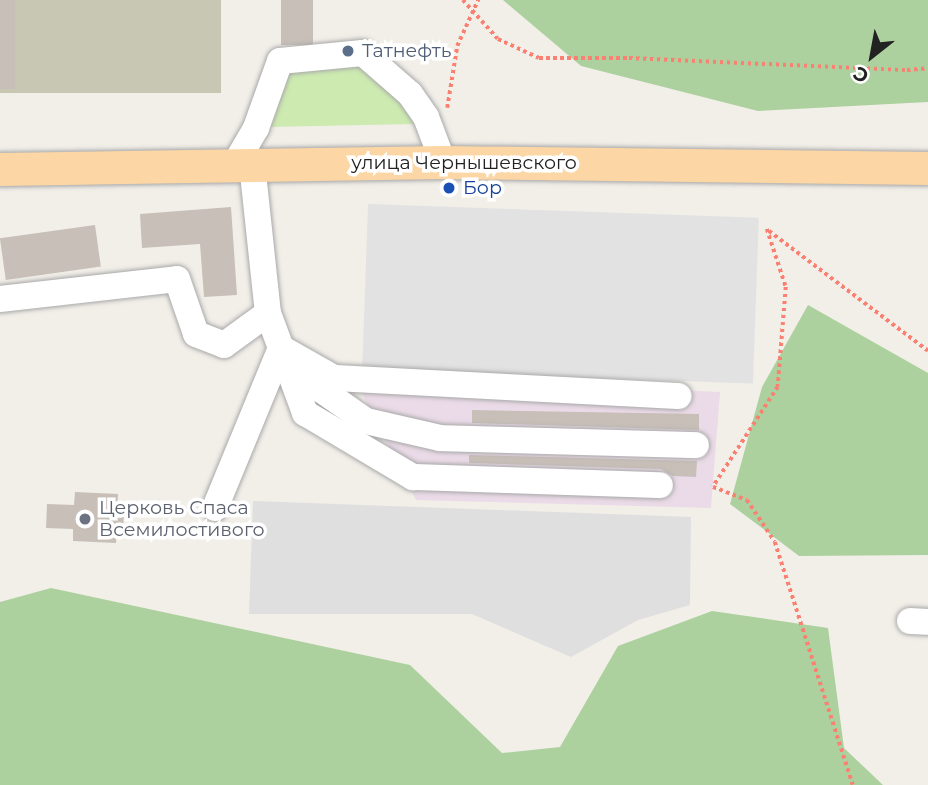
<!DOCTYPE html>
<meta charset="utf-8">
<style>
body{margin:0}
#map{position:relative;width:928px;height:785px;overflow:hidden;background:#f2efe9;font-family:Montserrat,sans-serif}
div>[style]{position:absolute}
.residential>*{inset:0;background:#e0dfdf}
.industrial>*{inset:0;background:#ebdbe8}
.construction>*{inset:0;background:#c7c7b4;transform-origin:0 0}
.grass>*{inset:0;background:#cdebb0}
.forest>*{inset:0;background:#add19e}
.parking>*{inset:0;background:#e2e2e2;transform-origin:0 0}
.building>*{inset:0;background:#c7bfb8;transform-origin:0 0}
.path>*{height:3.5px;margin-top:-1.75px;transform-origin:0;background:repeating-linear-gradient(90deg,#fa8072 0 3.5px,transparent 0 7px)}
.roads{filter:drop-shadow(0 0 2px #a9a9a9) drop-shadow(0 0 2px #a9a9a9)}
.minor>*{height:26px;margin:-13px;padding:0 13px;transform-origin:13px;border-radius:13px;background:#fff}
.major>*{height:33px;margin:-16.5px;padding:0 16.5px;transform-origin:16.5px;border-radius:16.5px;background:#fcd6a4}
.dots>*{width:19px;height:19px;translate:-50% -50%;box-sizing:border-box;border:4px solid #fff;border-radius:50%}
span{translate:-50% -50%;white-space:nowrap;text-align:center;line-height:1.15;-webkit-text-stroke:7px #fff;paint-order:stroke}
.service-label{font-size:19px;color:#4e5e75}
.left{translate:0 -50%;text-align:left}
.street-label{font-size:19px;color:#222}
.transit-label{font-size:19px;color:#164399}
.worship-label{font-size:19px;color:#5b616d}
.north{position:absolute;left:837px;top:21px;width:70px;height:70px;-webkit-text-stroke:5px #fff;paint-order:stroke;rotate:211deg;font-size:19px;font-weight:700;line-height:28px;text-align:center;color:#222}
.north::after{content:'';display:block;margin:auto;width:24px;height:32px;background:#222;clip-path:polygon(50% 0,100% 100%,50% 72%,0 100%)}
</style>
<div id="map">
<div class="residential">
<div style="clip-path:polygon(253px 501px,691px 517px,690px 605px,638px 620px,571px 657px,472px 614px,249px 614px)"></div>
</div>
<div class="industrial">
<div style="clip-path:polygon(352px 374px,720px 392px,711px 508px,416px 500px)"></div>
</div>
<div class="construction">
<div style="left:0;top:0;width:221px;height:93px"></div>
</div>
<div class="grass">
<div style="clip-path:polygon(360px 63px,402px 100px,414px 124px,271px 127px,289px 70px)"></div>
</div>
<div class="forest">
<div style="clip-path:polygon(503px 0,928px 0,928px 102px,758px 111px,581px 66px)"></div>
<div style="clip-path:polygon(808px 305px,928px 373px,928px 555px,799px 556px,730px 504px,762px 387px)"></div>
<div style="clip-path:polygon(51px 588px,410px 665px,502px 753px,560px 747px,618px 646px,712px 611px,828px 628px,844px 748px,883px 785px,0 785px,0 602px)"></div>
</div>
<div class="parking">
<div style="left:368px;top:204px;width:391px;height:166px;rotate:2deg"></div>
</div>
<div class="building">
<div style="left:0;top:0;width:15px;height:89px"></div>
<div style="left:281px;top:0;width:32px;height:45px"></div>
<div style="clip-path:polygon(231px 207px,237px 295px,204px 297px,200px 244px,142px 248px,140px 214px)"></div>
<div style="left:95px;top:225px;width:42px;height:96px;rotate:82deg"></div>
<div style="clip-path:polygon(472px 410px,699px 414px,699px 430px,472px 423px)"></div>
<div style="clip-path:polygon(469px 455px,697px 461px,696px 477px,673px 476px,661px 469px,469px 463px)"></div>
<div style="clip-path:polygon(75px 492px,118px 494px,117px 509px,124px 510px,123px 530px,117px 530px,116px 543px,73px 541px,73px 529px,46px 528px,47px 504px,74px 505px)"></div>
</div>
<div class="path">
<div style="left:463px;top:0;width:52px;rotate:48.1deg"></div>
<div style="left:498px;top:39px;width:45px;rotate:24.9deg"></div>
<div style="left:539px;top:58px;width:90px"></div>
<div style="left:629px;top:58px;width:278px;rotate:2.5deg"></div>
<div style="left:907px;top:70px;width:21px;rotate:-5deg"></div>
<div style="left:447px;top:108px;width:63px;rotate:-80.8deg"></div>
<div style="left:457px;top:46px;width:51px;rotate:-65.5deg"></div>
<div style="left:767px;top:229px;width:61px;rotate:71.9deg"></div>
<div style="left:786px;top:287px;width:100px;rotate:94.6deg"></div>
<div style="left:778px;top:387px;width:119px;rotate:123deg"></div>
<div style="left:713px;top:487px;width:36px;rotate:21deg"></div>
<div style="left:747px;top:500px;width:50px;rotate:56.3deg"></div>
<div style="left:775px;top:542px;width:255px;rotate:72.2deg"></div>
<div style="left:769px;top:231px;width:199px;rotate:37deg"></div>
</div>
<div class="roads">
<div class="minor">
<div style="left:235px;top:164px;width:42px;rotate:-59.7deg"></div>
<div style="left:256px;top:128px;width:71px;rotate:-70.3deg"></div>
<div style="left:280px;top:61px;width:83px;rotate:-5.5deg"></div>
<div style="left:363px;top:53px;width:62px;rotate:41.1deg"></div>
<div style="left:410px;top:94px;width:28px;rotate:55deg"></div>
<div style="left:426px;top:117px;width:48px;rotate:69.3deg"></div>
<div style="left:252px;top:164px;width:150px;rotate:83.9deg"></div>
<div style="left:268px;top:313px;width:107px;rotate:69.7deg"></div>
<div style="left:305px;top:413px;width:126px;rotate:30.7deg"></div>
<div style="left:413px;top:477px;width:247px;rotate:1.9deg"></div>
<div style="left:0;top:299px;width:178px;rotate:-6.4deg"></div>
<div style="left:177px;top:279px;width:58px;rotate:70.9deg"></div>
<div style="left:196px;top:334px;width:30px;rotate:21deg"></div>
<div style="left:224px;top:345px;width:54px;rotate:-36deg"></div>
<div style="left:303px;top:377px;width:77px;rotate:34.9deg"></div>
<div style="left:366px;top:421px;width:76px;rotate:12.9deg"></div>
<div style="left:440px;top:438px;width:256px;rotate:1.6deg"></div>
<div style="left:215px;top:508px;width:173px;rotate:-67.6deg"></div>
<div style="left:281px;top:348px;width:61px;rotate:29.5deg"></div>
<div style="left:334px;top:378px;width:345px;rotate:3deg"></div>
<div style="left:910px;top:621px;width:18px;rotate:3deg"></div>
</div>
<div class="major">
<div style="left:0;top:169px;width:443px;rotate:-0.9deg"></div>
<div style="left:443px;top:162px;width:485px;rotate:0.7deg"></div>
</div>
</div>
<div class="dots">
<div style="left:348px;top:51px;background:#5c6f8a"></div>
<div style="left:449px;top:188px;background:#1a4fb4"></div>
<div style="left:85px;top:519px;background:#6b7280"></div>
</div>
<div class="service-label">
<span class="left" style="left:362px;top:51px">Татнефть</span>
</div>
<div class="street-label">
<span style="left:464px;top:163px">улица Чернышевского</span>
</div>
<div class="transit-label">
<span class="left" style="left:463px;top:188px">Бор</span>
</div>
<div class="worship-label">
<span class="left" style="left:99px;top:519px">Церковь Спаса<br>Всемилостивого</span>
</div>
<div class="north">С</div>
</div>
